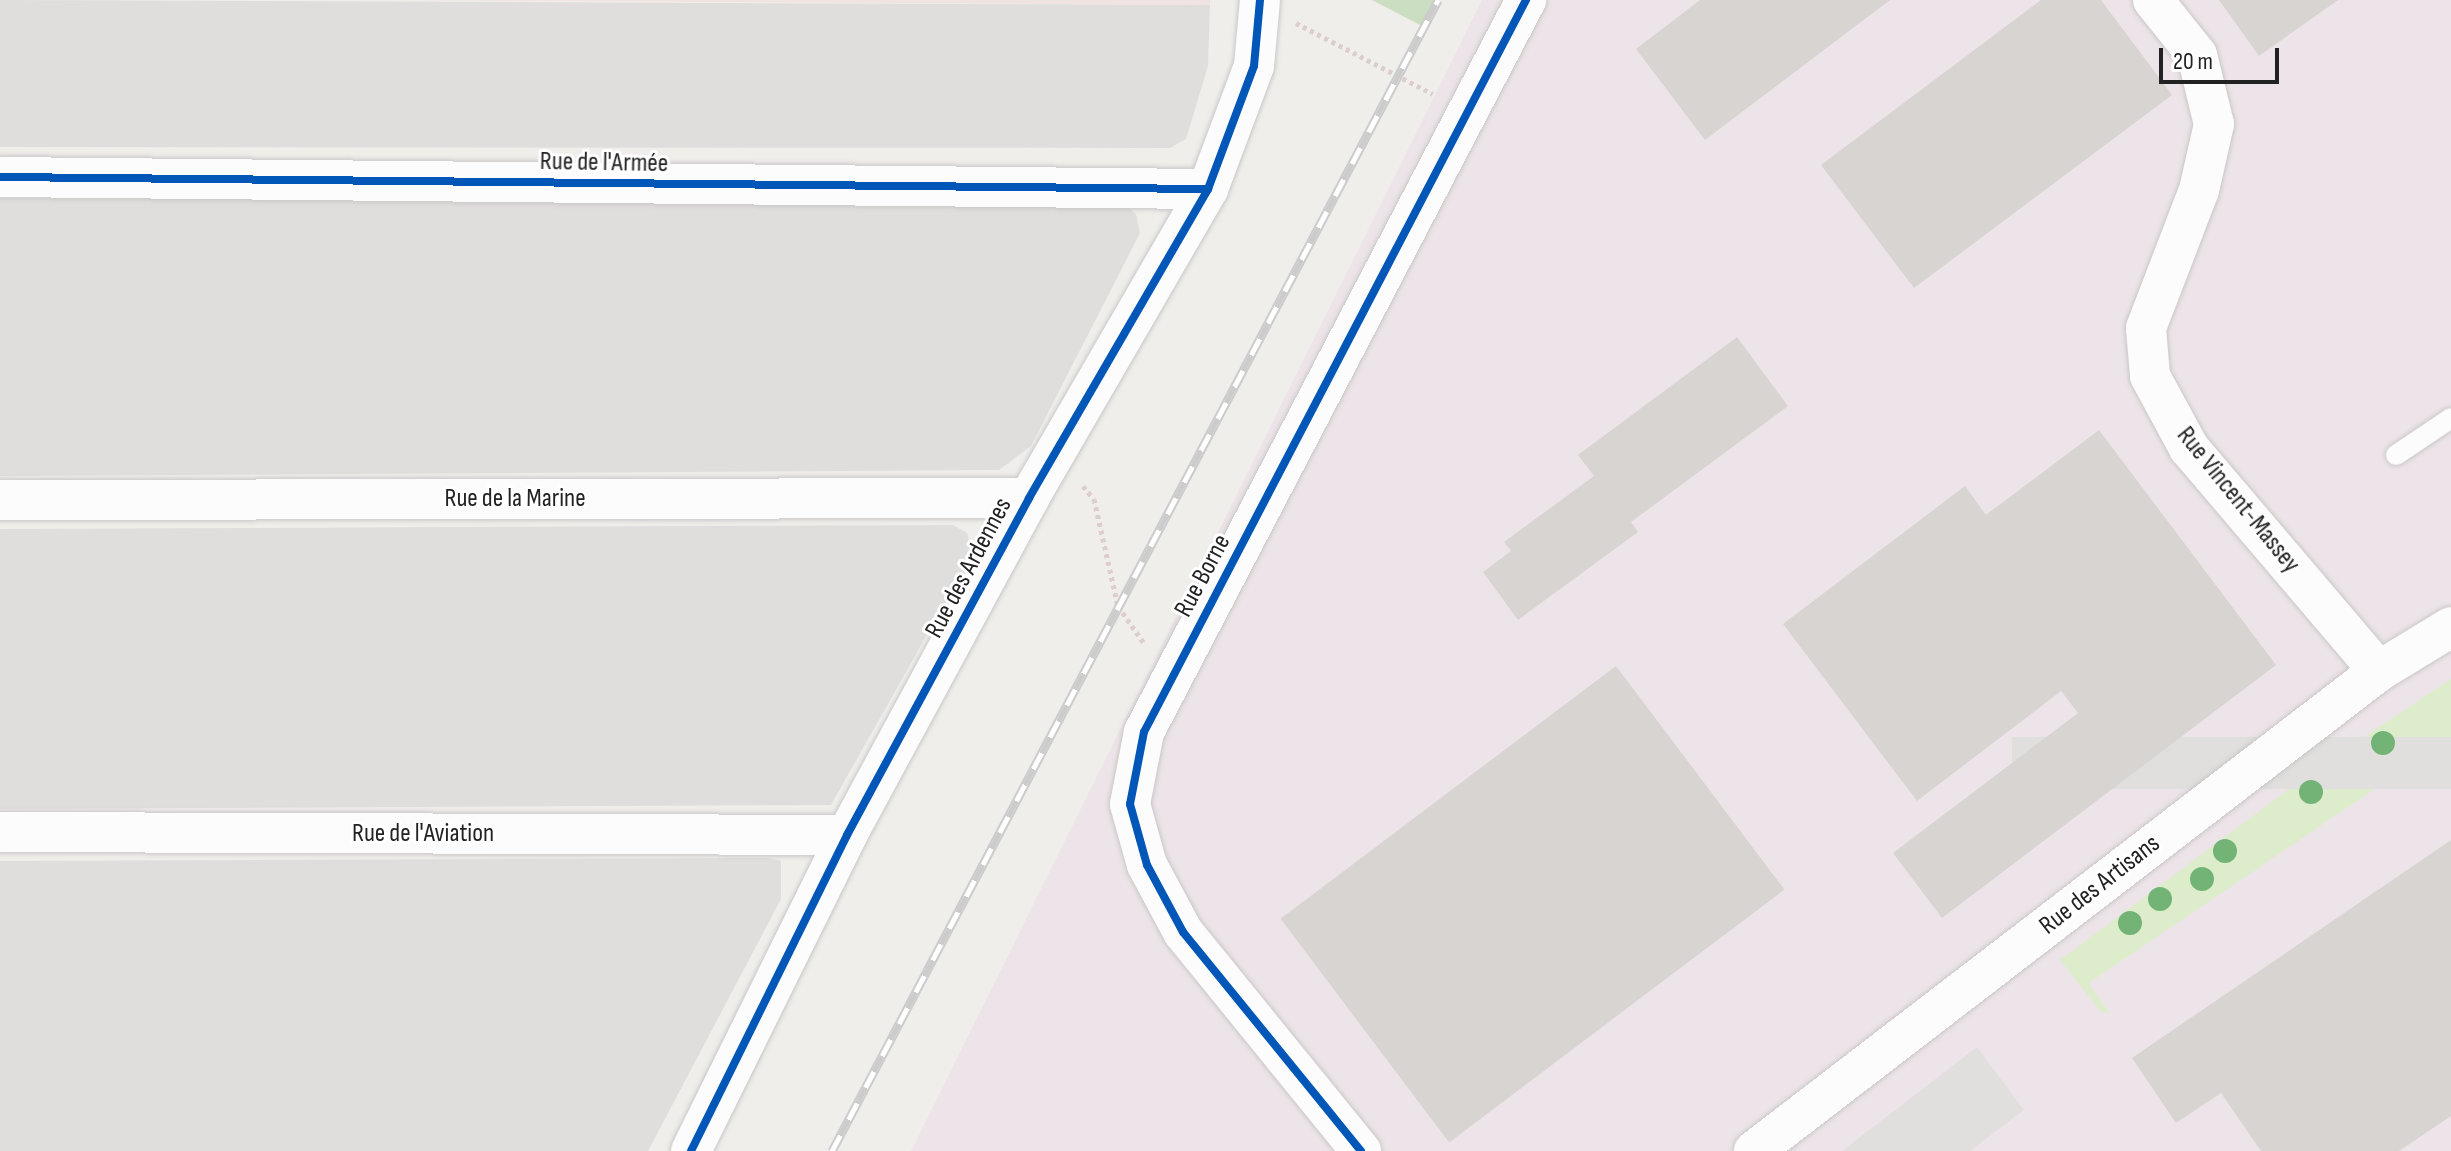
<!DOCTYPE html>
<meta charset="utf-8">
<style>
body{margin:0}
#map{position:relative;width:2451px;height:1151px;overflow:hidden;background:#f0eeeb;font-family:"Sofia Sans Condensed",sans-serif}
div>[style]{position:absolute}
.residential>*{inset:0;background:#dfdedc}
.commercial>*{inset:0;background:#f1e3e1}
.industrial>*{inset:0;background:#ede4e9}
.grass>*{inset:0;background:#ddeccb}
.forest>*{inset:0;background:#cbdec1}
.parking>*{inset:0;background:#e0dfde;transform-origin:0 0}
.building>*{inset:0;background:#d7d4d2;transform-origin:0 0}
.path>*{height:5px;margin-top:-2.5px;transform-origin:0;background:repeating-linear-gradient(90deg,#dccecd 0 4px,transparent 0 8px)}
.roads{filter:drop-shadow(0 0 2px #c9c8c7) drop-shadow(0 0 2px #c9c8c7)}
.lane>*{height:20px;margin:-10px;padding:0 10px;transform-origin:10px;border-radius:10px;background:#fdfcfc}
.street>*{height:40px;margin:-20px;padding:0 20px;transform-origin:20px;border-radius:20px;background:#fdfcfc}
.rail>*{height:9px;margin-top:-4.5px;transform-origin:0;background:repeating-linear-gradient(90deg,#fff 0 18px,#ccc 0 36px);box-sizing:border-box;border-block:2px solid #ccc}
.cycleway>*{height:8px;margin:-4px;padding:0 4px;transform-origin:4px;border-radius:4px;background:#0057b8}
.trees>*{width:24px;height:24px;margin:-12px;border-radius:50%;background:#73b476}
span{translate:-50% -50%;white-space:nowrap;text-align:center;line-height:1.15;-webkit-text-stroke:6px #fff;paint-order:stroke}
.street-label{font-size:26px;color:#222}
.scale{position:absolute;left:2159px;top:48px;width:120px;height:36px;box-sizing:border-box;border:4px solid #222;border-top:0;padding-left:10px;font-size:24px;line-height:28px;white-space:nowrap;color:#222;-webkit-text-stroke:6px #fff;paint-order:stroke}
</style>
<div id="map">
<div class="residential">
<div style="clip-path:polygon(0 0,1210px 5px,1208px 66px,1186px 139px,1170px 148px,0 147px)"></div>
<div style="clip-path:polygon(1105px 197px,1121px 200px,1136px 214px,1140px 233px,1031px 446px,999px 470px,0 476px,0 198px)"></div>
<div style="clip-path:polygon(953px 525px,967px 533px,973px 553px,831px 805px,0 809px,0 529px)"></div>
<div style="clip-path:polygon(769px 858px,781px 861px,781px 899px,648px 1151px,0 1151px,0 861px)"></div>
</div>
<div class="commercial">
<div style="clip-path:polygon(395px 0,1210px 0,1210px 5px)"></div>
</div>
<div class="industrial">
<div style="clip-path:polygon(1482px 0,2451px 0,2451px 1151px,911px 1151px)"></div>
</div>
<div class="grass">
<div style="clip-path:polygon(2451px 679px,2451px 737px,2089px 983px,2109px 1013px,2101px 1012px,2060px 960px,2313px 771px)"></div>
</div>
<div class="forest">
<div style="clip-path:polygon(1372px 0,1438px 0,1424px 27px)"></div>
</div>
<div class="parking">
<div style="left:2451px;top:737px;width:52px;height:439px;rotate:90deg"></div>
<div style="clip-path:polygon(1977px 1047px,2024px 1110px,1970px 1151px,1842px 1151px)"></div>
</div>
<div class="building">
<div style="clip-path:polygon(1700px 0,1890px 0,1705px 140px,1636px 49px)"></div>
<div style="clip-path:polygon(2041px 0,2101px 0,2172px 95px,1914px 288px,1821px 165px)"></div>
<div style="clip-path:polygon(2219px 0,2338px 0,2259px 56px)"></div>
<div style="clip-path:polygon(1737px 337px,1788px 406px,1631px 522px,1638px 532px,1518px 620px,1483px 572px,1511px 551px,1504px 542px,1594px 476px,1578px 455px)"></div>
<div style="clip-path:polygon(2099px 430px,2276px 665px,1942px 918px,1893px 853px,2078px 713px,2061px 691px,1917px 801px,1783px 624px,1965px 486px,1986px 515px)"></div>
<div style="left:1616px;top:666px;width:280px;height:420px;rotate:53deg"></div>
<div style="clip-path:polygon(2451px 840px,2451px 1116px,2399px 1151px,2261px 1151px,2221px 1093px,2176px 1123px,2132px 1058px)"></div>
</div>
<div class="path">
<div style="left:1296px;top:23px;width:154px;rotate:27.4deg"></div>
<div style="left:1083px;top:486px;width:17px;rotate:50deg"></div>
<div style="left:1094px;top:499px;width:110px;rotate:77.4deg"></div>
<div style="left:1118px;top:606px;width:45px;rotate:54.9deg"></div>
</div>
<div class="roads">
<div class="lane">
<div style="left:2396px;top:455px;width:66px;rotate:-33.9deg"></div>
</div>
<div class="street">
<div style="left:2153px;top:0;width:70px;rotate:51.3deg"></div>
<div style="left:2197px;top:55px;width:71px;rotate:76.2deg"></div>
<div style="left:2214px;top:124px;width:68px;rotate:102.8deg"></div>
<div style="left:2199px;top:190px;width:148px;rotate:111deg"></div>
<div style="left:2146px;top:328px;width:48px;rotate:85.2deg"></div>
<div style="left:2150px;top:376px;width:82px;rotate:61.6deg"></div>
<div style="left:2189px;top:448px;width:293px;rotate:49.6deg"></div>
<div style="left:0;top:177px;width:1208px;rotate:0.57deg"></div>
<div style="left:0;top:500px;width:1029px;rotate:-0.11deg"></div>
<div style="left:0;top:832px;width:847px;rotate:0.2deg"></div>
<div style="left:691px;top:1151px;width:352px;rotate:-63.7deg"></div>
<div style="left:847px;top:835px;width:383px;rotate:-61.6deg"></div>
<div style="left:1029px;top:498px;width:357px;rotate:-59.9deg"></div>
<div style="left:1208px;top:189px;width:131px;rotate:-69.5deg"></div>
<div style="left:1254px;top:66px;width:66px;rotate:-84.8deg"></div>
<div style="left:1361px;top:1151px;width:282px;rotate:-129.1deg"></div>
<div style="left:1183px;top:932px;width:76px;rotate:-118.2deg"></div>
<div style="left:1147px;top:865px;width:63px;rotate:-105.6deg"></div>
<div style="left:1130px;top:804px;width:73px;rotate:-79deg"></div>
<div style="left:1144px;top:732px;width:826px;rotate:-62.44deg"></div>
<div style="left:1754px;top:1151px;width:788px;rotate:-37.52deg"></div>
<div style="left:2379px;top:671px;width:84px;rotate:-31.4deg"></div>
</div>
</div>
<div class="rail">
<div style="left:832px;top:1151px;width:1301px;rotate:-62.23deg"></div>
</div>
<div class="cycleway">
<div style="left:0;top:177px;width:1208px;rotate:0.57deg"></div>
<div style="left:691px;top:1151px;width:352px;rotate:-63.7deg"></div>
<div style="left:847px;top:835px;width:383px;rotate:-61.6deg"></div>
<div style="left:1029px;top:498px;width:357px;rotate:-59.9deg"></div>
<div style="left:1208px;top:189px;width:131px;rotate:-69.5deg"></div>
<div style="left:1254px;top:66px;width:66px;rotate:-84.8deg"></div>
<div style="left:1361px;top:1151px;width:282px;rotate:-129.1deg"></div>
<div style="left:1183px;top:932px;width:76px;rotate:-118.2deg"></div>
<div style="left:1147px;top:865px;width:63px;rotate:-105.6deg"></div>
<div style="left:1130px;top:804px;width:73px;rotate:-79deg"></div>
<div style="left:1144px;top:732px;width:826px;rotate:-62.44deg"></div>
</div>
<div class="trees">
<div style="left:2383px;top:743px"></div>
<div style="left:2311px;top:792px"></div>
<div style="left:2225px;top:851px"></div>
<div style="left:2202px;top:879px"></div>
<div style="left:2160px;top:899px"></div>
<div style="left:2130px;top:923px"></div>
</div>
<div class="street-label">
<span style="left:604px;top:163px;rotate:1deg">Rue de l'Armée</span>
<span style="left:515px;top:499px">Rue de la Marine</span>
<span style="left:2238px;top:500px;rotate:51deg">Rue Vincent-Massey</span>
<span style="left:969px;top:568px;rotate:-62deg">Rue des Ardennes</span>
<span style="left:1203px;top:576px;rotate:-62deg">Rue Borne</span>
<span style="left:423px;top:834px">Rue de l'Aviation</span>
<span style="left:2100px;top:885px;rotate:-38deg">Rue des Artisans</span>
</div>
<div class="scale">20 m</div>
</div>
